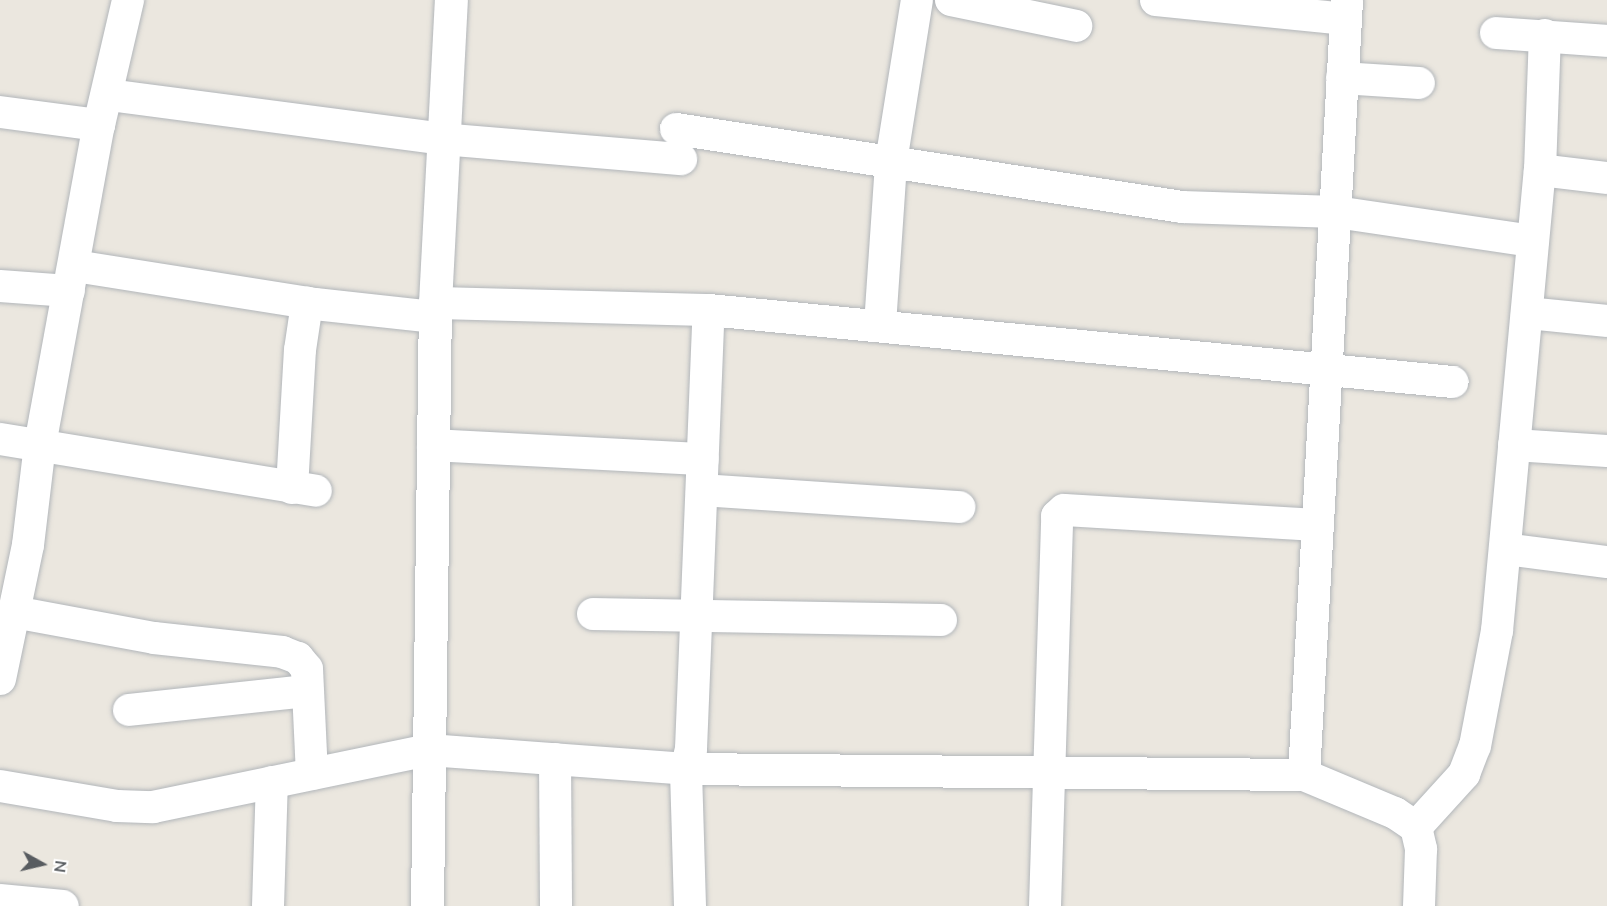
<!DOCTYPE html>
<style>
body{margin:0}
#map{position:relative;width:1607px;height:906px;overflow:hidden;background:#ebe7df;font-family:"Nunito Sans",sans-serif}
div>[style]{position:absolute}
.roads{filter:drop-shadow(0 0 2px #b2b6ba) drop-shadow(0 0 2px #b2b6ba)}
.street>*{height:32px;margin:-16px;padding:0 16px;transform-origin:16px;border-radius:16px;background:#fff}
.secondary>*{height:33px;margin:-16.5px;padding:0 16.5px;transform-origin:16.5px;border-radius:16.5px;background:#fff}
span{translate:-50% -50%;white-space:nowrap;text-align:center;line-height:1.15;-webkit-text-stroke:6px #fff;paint-order:stroke}
.north{position:absolute;left:12px;top:834px;width:60px;height:60px;-webkit-text-stroke:4px #fff;paint-order:stroke;rotate:98deg;font-size:16px;font-weight:700;line-height:24px;text-align:center;color:#585c60}
.north::after{content:'';display:block;margin:auto;width:21px;height:27px;background:#585c60;clip-path:polygon(50% 0,100% 100%,50% 72%,0 100%)}
</style>
<div id="map">
<div class="roads">
<div class="street">
<div style="left:951px;top:0;width:128px;rotate:11.7deg"></div>
<div style="left:1156px;top:0;width:191px;rotate:5.7deg"></div>
<div style="left:1496px;top:33px;width:111px;rotate:4.1deg"></div>
<div style="left:1342px;top:78px;width:77px;rotate:3.7deg"></div>
<div style="left:109px;top:95px;width:335px;rotate:7.5deg"></div>
<div style="left:441px;top:139px;width:241px;rotate:4.8deg"></div>
<div style="left:0;top:112px;width:100px;rotate:7.5deg"></div>
<div style="left:676px;top:129px;width:512px;rotate:8.76deg"></div>
<div style="left:1182px;top:207px;width:154px;rotate:1.9deg"></div>
<div style="left:1336px;top:212px;width:199px;rotate:8.4deg"></div>
<div style="left:1540px;top:170px;width:67px;rotate:6.8deg"></div>
<div style="left:75px;top:266px;width:243px;rotate:9deg"></div>
<div style="left:315px;top:304px;width:121px;rotate:6.2deg"></div>
<div style="left:0;top:286px;width:69px;rotate:4.1deg"></div>
<div style="left:435px;top:303px;width:274px;rotate:1.5deg"></div>
<div style="left:709px;top:310px;width:747px;rotate:5.53deg"></div>
<div style="left:1527px;top:313px;width:80px;rotate:5.7deg"></div>
<div style="left:880px;top:325px;width:163px;rotate:-86.1deg"></div>
<div style="left:891px;top:162px;width:164px;rotate:-80.9deg"></div>
<div style="left:0;top:439px;width:320px;rotate:9.3deg"></div>
<div style="left:433px;top:445px;width:270px;rotate:3deg"></div>
<div style="left:1514px;top:445px;width:93px;rotate:3.7deg"></div>
<div style="left:292px;top:488px;width:138px;rotate:-86.7deg"></div>
<div style="left:300px;top:350px;width:48px;rotate:-81.5deg"></div>
<div style="left:702px;top:490px;width:258px;rotate:3.8deg"></div>
<div style="left:1505px;top:549px;width:103px;rotate:7.3deg"></div>
<div style="left:14px;top:612px;width:142px;rotate:10.5deg"></div>
<div style="left:154px;top:638px;width:129px;rotate:6.2deg"></div>
<div style="left:282px;top:652px;width:17px;rotate:21deg"></div>
<div style="left:298px;top:658px;width:14px;rotate:51deg"></div>
<div style="left:307px;top:669px;width:105px;rotate:87.3deg"></div>
<div style="left:593px;top:614px;width:348px;rotate:1deg"></div>
<div style="left:0;top:679px;width:137px;rotate:-78.2deg"></div>
<div style="left:28px;top:545px;width:101px;rotate:-83.2deg"></div>
<div style="left:40px;top:445px;width:325px;rotate:-79.6deg"></div>
<div style="left:99px;top:125px;width:128px;rotate:-76.9deg"></div>
<div style="left:129px;top:710px;width:179px;rotate:-6.1deg"></div>
<div style="left:555px;top:759px;width:147px;rotate:89.6deg"></div>
<div style="left:1304px;top:775px;width:776px;rotate:-86.82deg"></div>
<div style="left:0;top:786px;width:119px;rotate:9.7deg"></div>
<div style="left:117px;top:806px;width:36px;rotate:2deg"></div>
<div style="left:153px;top:807px;width:282px;rotate:-11.7deg"></div>
<div style="left:429px;top:750px;width:258px;rotate:4.2deg"></div>
<div style="left:686px;top:769px;width:618px;rotate:0.56deg"></div>
<div style="left:1304px;top:775px;width:99px;rotate:22.7deg"></div>
<div style="left:1395px;top:813px;width:25px;rotate:34deg"></div>
<div style="left:1416px;top:827px;width:23px;rotate:77deg"></div>
<div style="left:1421px;top:849px;width:57px;rotate:92deg"></div>
<div style="left:1416px;top:827px;width:72px;rotate:-47.8deg"></div>
<div style="left:1464px;top:774px;width:30px;rotate:-69deg"></div>
<div style="left:1475px;top:746px;width:117px;rotate:-79.2deg"></div>
<div style="left:1497px;top:631px;width:463px;rotate:-84.7deg"></div>
<div style="left:1540px;top:170px;width:135px;rotate:-87.9deg"></div>
<div style="left:0;top:900px;width:63px;rotate:5.4deg"></div>
<div style="left:268px;top:906px;width:124px;rotate:-88.2deg"></div>
<div style="left:690px;top:906px;width:137px;rotate:-91.7deg"></div>
<div style="left:686px;top:769px;width:21px;rotate:-76deg"></div>
<div style="left:691px;top:749px;width:439px;rotate:-87.7deg"></div>
<div style="left:1045px;top:906px;width:390px;rotate:-88.2deg"></div>
<div style="left:1057px;top:516px;width:9px;rotate:-41deg"></div>
<div style="left:1064px;top:510px;width:254px;rotate:3.4deg"></div>
</div>
<div class="secondary">
<div style="left:427px;top:906px;width:603px;rotate:-89.24deg"></div>
<div style="left:435px;top:303px;width:303px;rotate:-87deg"></div>
</div>
</div>
<div class="north">N</div>
</div>
